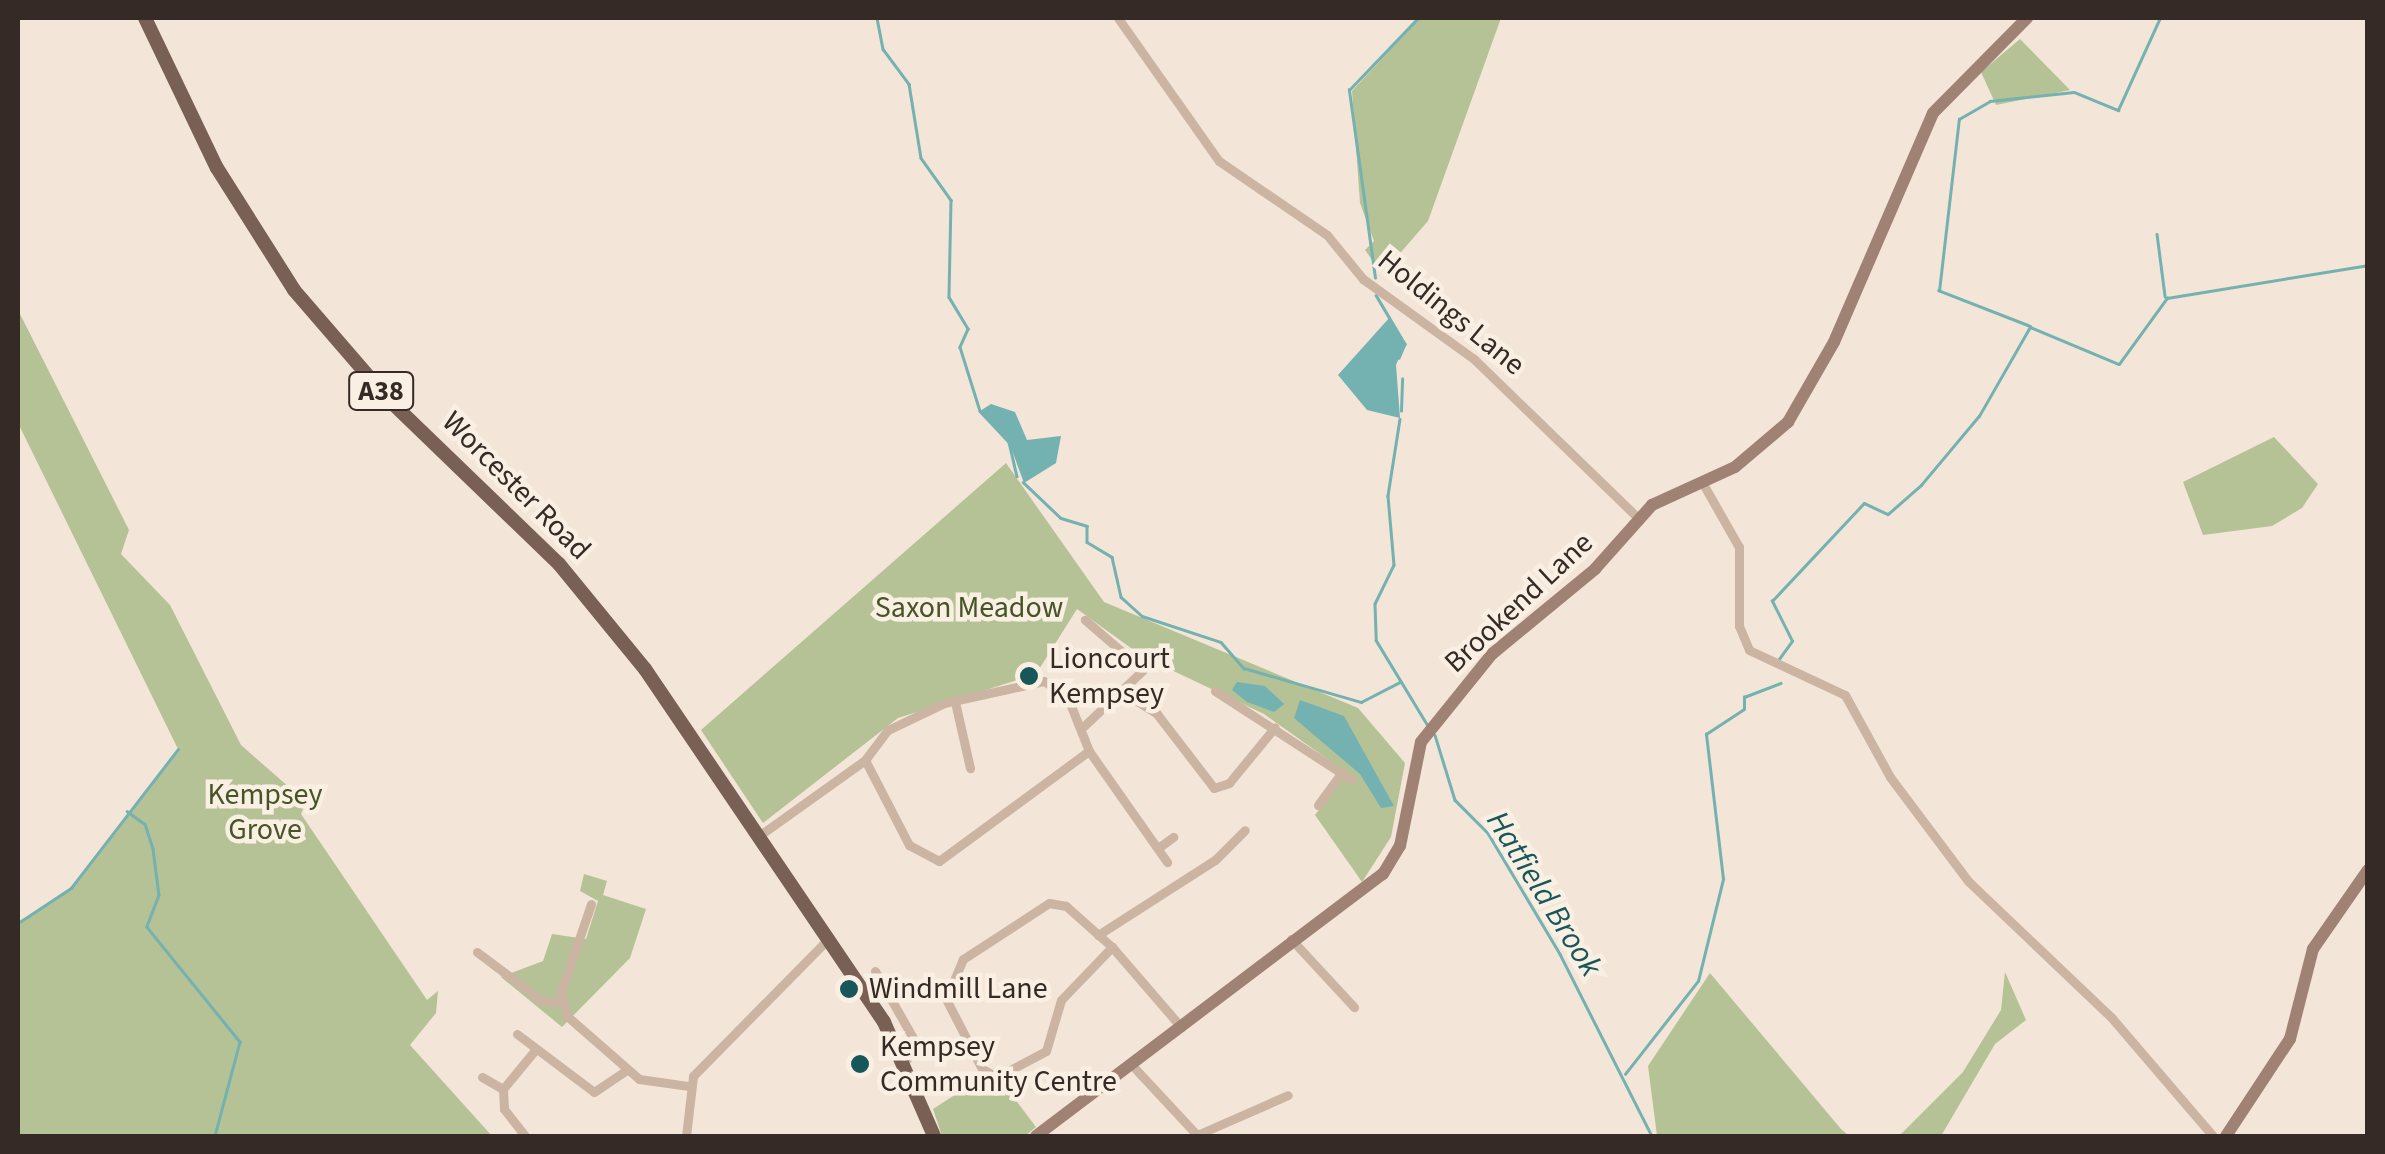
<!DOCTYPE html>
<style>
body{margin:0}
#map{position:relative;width:2385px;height:1154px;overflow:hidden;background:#f3e5d7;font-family:"Source Sans 3",sans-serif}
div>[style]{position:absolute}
.green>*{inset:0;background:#b5c296}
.water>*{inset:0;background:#74b1b1}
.stream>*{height:2.5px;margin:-1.25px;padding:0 1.25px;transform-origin:1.25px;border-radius:1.25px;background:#74b1b1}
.street>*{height:9px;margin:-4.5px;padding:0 4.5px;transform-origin:4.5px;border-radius:4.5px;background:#cbb4a2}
.secondary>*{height:12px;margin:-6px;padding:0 6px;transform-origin:6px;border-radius:6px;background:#9f8273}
.primary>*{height:14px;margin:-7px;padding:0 7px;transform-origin:7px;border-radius:7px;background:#796055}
.dots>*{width:28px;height:28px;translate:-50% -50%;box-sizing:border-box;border:5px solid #faefe3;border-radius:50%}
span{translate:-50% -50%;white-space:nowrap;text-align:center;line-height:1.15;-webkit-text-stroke:9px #faefe3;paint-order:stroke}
.shield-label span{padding:2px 8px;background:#faefe3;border:2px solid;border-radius:8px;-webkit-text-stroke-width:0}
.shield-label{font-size:28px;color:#352a25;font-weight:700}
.street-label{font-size:30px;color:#352a25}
.park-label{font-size:30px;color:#455527}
.poi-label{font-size:30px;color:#352a25}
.left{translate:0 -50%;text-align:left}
.water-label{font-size:32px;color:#185759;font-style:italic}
.frame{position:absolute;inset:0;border:20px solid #352a25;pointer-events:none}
</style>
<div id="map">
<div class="green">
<i style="clip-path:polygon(1420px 18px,1501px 18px,1428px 221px,1382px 274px,1365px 250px,1374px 241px,1360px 203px,1352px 91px)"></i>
<i style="clip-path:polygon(2020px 39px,2070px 90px,1996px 105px,1981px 72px)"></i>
<i style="clip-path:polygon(18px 310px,129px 530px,121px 554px,170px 605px,241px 745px,306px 802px,301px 814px,427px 1000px,438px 991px,436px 1013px,410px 1045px,492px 1136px,18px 1136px,18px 923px,71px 887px,178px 749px,18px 423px)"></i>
<i style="clip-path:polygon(2274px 437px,2318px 484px,2302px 508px,2272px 526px,2203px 535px,2183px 482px)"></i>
<i style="clip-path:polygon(1006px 463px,1104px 602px,1358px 708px,1405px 763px,1391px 837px,1362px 882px,1315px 815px,1347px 773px,1264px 714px,1142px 656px,1077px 609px,1036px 674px,898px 718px,763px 823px,701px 730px)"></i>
<i style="clip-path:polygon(584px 874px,607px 881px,603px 895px,646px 909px,630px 958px,562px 1027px,501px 977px,543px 961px,552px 934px,586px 939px,598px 901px,580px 891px)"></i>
<i style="clip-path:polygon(2005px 972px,2026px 1020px,1995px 1044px,1941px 1136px,1899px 1136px,1963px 1072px,2001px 1010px)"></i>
<i style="clip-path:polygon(1710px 973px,1841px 1129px,1849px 1136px,1657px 1136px,1648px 1066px)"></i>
<i style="clip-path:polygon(981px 1078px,1002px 1082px,1036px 1127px,1025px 1136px,942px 1136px,933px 1109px)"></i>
</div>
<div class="water">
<i style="clip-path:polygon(1390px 317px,1405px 344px,1396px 365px,1400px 418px,1367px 410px,1338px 375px)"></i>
<i style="clip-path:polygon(991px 404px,1015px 412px,1027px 440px,1061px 436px,1056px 463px,1024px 483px,1009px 442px,980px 411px)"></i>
<i style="clip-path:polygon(1237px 682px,1265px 686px,1284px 704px,1274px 712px,1247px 702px,1232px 690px)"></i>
<i style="clip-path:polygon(1300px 700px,1344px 716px,1394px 806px,1381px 808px,1360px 774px,1294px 718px)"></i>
</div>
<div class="stream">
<i style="left:877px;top:18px;width:32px;rotate:79deg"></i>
<i style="left:883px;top:49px;width:44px;rotate:53.4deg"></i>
<i style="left:909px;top:84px;width:75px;rotate:80.8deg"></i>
<i style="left:921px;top:158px;width:52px;rotate:54.5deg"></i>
<i style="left:951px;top:200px;width:97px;rotate:91.2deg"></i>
<i style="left:949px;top:297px;width:37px;rotate:59deg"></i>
<i style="left:968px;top:329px;width:20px;rotate:114deg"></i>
<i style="left:960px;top:347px;width:67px;rotate:72.6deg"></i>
<i style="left:980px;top:411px;width:42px;rotate:46.9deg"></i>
<i style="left:1009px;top:442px;width:35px;rotate:77deg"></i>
<i style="left:2157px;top:234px;width:63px;rotate:82.6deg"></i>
<i style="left:1375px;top:278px;width:190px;rotate:-97.9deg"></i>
<i style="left:1349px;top:90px;width:100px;rotate:-46.2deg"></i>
<i style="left:1376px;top:295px;width:57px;rotate:59.4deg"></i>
<i style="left:1405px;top:344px;width:15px;rotate:113deg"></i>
<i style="left:2029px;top:326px;width:97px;rotate:-158.7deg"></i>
<i style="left:1939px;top:291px;width:173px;rotate:-83.4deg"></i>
<i style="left:1959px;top:119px;width:36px;rotate:-30deg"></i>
<i style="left:1990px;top:101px;width:84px;rotate:-6.1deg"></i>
<i style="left:2074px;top:92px;width:48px;rotate:22.2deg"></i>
<i style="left:2118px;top:110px;width:101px;rotate:-65.5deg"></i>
<i style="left:1401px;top:411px;width:32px;rotate:-88deg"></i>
<i style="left:1400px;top:419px;width:78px;rotate:98.9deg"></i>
<i style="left:1388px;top:496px;width:69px;rotate:85deg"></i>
<i style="left:1394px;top:565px;width:43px;rotate:116deg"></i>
<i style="left:1375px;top:604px;width:36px;rotate:88deg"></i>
<i style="left:1376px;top:640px;width:100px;rotate:58.8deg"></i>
<i style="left:1023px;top:482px;width:52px;rotate:43.5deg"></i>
<i style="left:1061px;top:518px;width:27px;rotate:17deg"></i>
<i style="left:1087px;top:526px;width:16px;rotate:90deg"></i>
<i style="left:1087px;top:542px;width:29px;rotate:31deg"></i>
<i style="left:1112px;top:557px;width:41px;rotate:77.3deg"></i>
<i style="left:1121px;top:597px;width:28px;rotate:42deg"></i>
<i style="left:1142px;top:616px;width:83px;rotate:18.2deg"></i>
<i style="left:1221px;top:642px;width:35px;rotate:49deg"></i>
<i style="left:1244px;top:668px;width:122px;rotate:16.2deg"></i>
<i style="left:1361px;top:702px;width:44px;rotate:-27.1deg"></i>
<i style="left:1779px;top:659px;width:22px;rotate:-54deg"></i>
<i style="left:1792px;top:641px;width:45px;rotate:-116.6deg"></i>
<i style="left:1772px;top:601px;width:134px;rotate:-46.8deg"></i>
<i style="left:1864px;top:503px;width:26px;rotate:25deg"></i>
<i style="left:1888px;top:514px;width:44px;rotate:-41.3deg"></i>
<i style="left:1921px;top:485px;width:90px;rotate:-50deg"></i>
<i style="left:1979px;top:416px;width:103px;rotate:-60.2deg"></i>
<i style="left:2030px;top:327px;width:96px;rotate:22.6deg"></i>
<i style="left:2119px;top:364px;width:82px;rotate:-54deg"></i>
<i style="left:2167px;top:298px;width:204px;rotate:-9.3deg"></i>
<i style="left:1435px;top:735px;width:68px;rotate:72.9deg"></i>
<i style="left:1455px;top:800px;width:47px;rotate:45deg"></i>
<i style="left:1488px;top:833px;width:141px;rotate:59.2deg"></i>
<i style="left:1560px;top:954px;width:204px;rotate:63.2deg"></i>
<i style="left:127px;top:811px;width:22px;rotate:36deg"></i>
<i style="left:145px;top:824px;width:26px;rotate:72deg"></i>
<i style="left:153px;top:849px;width:46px;rotate:82.6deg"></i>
<i style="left:159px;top:895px;width:34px;rotate:111deg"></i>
<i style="left:147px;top:927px;width:148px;rotate:51deg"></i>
<i style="left:240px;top:1042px;width:97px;rotate:104.9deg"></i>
<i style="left:18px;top:923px;width:64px;rotate:-33.4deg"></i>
<i style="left:71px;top:888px;width:175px;rotate:-52.4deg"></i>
<i style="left:1625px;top:1074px;width:118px;rotate:-51.9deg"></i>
<i style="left:1698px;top:981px;width:105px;rotate:-76.2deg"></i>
<i style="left:1723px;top:879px;width:146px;rotate:-96.7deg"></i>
<i style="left:1706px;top:734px;width:45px;rotate:-33.3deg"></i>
<i style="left:1744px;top:709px;width:12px;rotate:-90deg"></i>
<i style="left:1744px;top:697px;width:39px;rotate:-21deg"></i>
</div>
<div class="street">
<i style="left:1118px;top:18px;width:175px;rotate:54.8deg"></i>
<i style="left:1219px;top:161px;width:131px;rotate:34.4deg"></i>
<i style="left:1327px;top:235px;width:57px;rotate:50.7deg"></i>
<i style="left:1363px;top:279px;width:137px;rotate:35.8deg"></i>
<i style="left:1474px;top:359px;width:228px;rotate:44.1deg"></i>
<i style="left:1702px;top:482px;width:75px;rotate:60.4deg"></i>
<i style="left:1739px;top:547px;width:79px;rotate:90deg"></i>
<i style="left:1739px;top:626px;width:26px;rotate:67deg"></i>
<i style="left:1749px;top:650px;width:106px;rotate:25.1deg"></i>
<i style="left:1845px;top:695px;width:94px;rotate:61.2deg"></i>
<i style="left:1890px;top:777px;width:130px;rotate:53.1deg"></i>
<i style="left:1968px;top:881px;width:197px;rotate:43.6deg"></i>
<i style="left:2111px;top:1017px;width:157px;rotate:49.4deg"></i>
<i style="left:1215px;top:691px;width:163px;rotate:33deg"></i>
<i style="left:1124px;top:693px;width:39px;rotate:32deg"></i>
<i style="left:1157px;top:714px;width:93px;rotate:52.4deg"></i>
<i style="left:1214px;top:788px;width:16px;rotate:-18deg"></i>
<i style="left:1229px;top:783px;width:72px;rotate:-50.6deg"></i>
<i style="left:955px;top:702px;width:68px;rotate:77.2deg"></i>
<i style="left:1084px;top:726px;width:81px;rotate:-43.5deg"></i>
<i style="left:1143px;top:670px;width:77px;rotate:-139.2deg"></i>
<i style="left:865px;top:760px;width:96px;rotate:62.6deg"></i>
<i style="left:909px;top:845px;width:34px;rotate:28deg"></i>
<i style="left:939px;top:861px;width:186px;rotate:-36.3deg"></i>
<i style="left:1318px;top:805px;width:41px;rotate:-54deg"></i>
<i style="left:760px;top:835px;width:129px;rotate:-35.5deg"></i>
<i style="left:865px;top:760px;width:38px;rotate:-53deg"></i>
<i style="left:888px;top:730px;width:62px;rotate:-25.7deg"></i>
<i style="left:944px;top:703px;width:102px;rotate:-12.4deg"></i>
<i style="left:1044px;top:681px;width:27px;rotate:33deg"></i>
<i style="left:1067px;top:696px;width:59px;rotate:68.2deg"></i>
<i style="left:1089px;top:751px;width:136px;rotate:54.9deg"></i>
<i style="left:1158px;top:848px;width:19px;rotate:-36deg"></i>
<i style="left:591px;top:904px;width:93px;rotate:108.8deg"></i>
<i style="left:561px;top:992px;width:25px;rotate:76deg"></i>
<i style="left:567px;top:1016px;width:96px;rotate:41.2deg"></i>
<i style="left:639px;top:1079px;width:49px;rotate:8.1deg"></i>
<i style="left:1098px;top:935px;width:139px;rotate:-32.7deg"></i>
<i style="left:1215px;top:860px;width:42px;rotate:-45deg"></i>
<i style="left:1291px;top:939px;width:93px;rotate:47.2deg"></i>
<i style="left:1112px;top:947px;width:62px;rotate:-138.3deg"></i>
<i style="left:1066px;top:906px;width:17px;rotate:-170deg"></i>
<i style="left:1049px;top:903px;width:103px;rotate:146.9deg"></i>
<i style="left:963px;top:959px;width:43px;rotate:113deg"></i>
<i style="left:946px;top:999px;width:79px;rotate:62.8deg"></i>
<i style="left:982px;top:1069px;width:17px;rotate:28deg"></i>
<i style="left:997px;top:1077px;width:55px;rotate:-28deg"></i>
<i style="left:1046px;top:1051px;width:53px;rotate:-73.6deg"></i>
<i style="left:1061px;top:1000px;width:74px;rotate:-46.1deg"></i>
<i style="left:1112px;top:947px;width:106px;rotate:49.2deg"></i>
<i style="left:477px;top:952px;width:81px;rotate:37deg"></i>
<i style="left:542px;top:1001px;width:19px;rotate:3deg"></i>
<i style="left:875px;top:971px;width:85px;rotate:60.4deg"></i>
<i style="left:917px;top:1045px;width:22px;rotate:126deg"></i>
<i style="left:517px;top:1034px;width:96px;rotate:37deg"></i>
<i style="left:594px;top:1092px;width:40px;rotate:-34deg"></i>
<i style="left:1130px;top:1063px;width:98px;rotate:47.1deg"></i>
<i style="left:1197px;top:1135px;width:99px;rotate:-23.7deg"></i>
<i style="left:482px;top:1077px;width:24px;rotate:30deg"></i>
<i style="left:503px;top:1089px;width:50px;rotate:-50.6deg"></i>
<i style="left:503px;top:1089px;width:20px;rotate:87deg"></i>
<i style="left:504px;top:1109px;width:34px;rotate:52deg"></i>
<i style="left:686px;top:1136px;width:60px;rotate:-83.3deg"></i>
<i style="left:693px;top:1076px;width:194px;rotate:-45.4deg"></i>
</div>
<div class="secondary">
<i style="left:1036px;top:1136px;width:435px;rotate:-37.1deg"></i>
<i style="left:1383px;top:874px;width:33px;rotate:-59deg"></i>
<i style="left:1400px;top:846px;width:106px;rotate:-78.6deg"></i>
<i style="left:1421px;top:742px;width:113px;rotate:-51.1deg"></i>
<i style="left:1492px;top:654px;width:134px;rotate:-39.5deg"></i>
<i style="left:1595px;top:569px;width:86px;rotate:-48.3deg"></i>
<i style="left:1652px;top:505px;width:91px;rotate:-24.6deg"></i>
<i style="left:1735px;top:467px;width:70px;rotate:-40.3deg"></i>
<i style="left:1788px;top:422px;width:92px;rotate:-60.1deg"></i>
<i style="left:1834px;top:342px;width:249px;rotate:-66.6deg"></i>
<i style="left:1933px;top:113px;width:134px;rotate:-45.3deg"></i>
<i style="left:2226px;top:1136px;width:116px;rotate:-56.6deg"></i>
<i style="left:2290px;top:1039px;width:93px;rotate:-75.7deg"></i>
<i style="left:2313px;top:949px;width:96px;rotate:-55.2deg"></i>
</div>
<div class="primary">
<i style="left:145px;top:18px;width:166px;rotate:64.4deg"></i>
<i style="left:217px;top:168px;width:144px;rotate:57.7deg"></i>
<i style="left:294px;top:290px;width:144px;rotate:49.2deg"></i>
<i style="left:388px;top:399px;width:238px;rotate:44deg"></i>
<i style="left:559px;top:564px;width:136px;rotate:50.7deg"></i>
<i style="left:645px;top:669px;width:426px;rotate:55.9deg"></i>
<i style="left:884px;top:1022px;width:124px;rotate:66.3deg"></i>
</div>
<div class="dots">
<i style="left:1029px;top:676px;background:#185759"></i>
<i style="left:849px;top:989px;background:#185759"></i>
<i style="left:860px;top:1064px;background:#185759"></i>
</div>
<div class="shield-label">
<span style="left:381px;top:391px">A38</span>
</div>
<div class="street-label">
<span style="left:1451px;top:313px;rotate:39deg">Holdings Lane</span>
<span style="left:516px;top:486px;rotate:45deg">Worcester Road</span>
<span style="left:1519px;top:603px;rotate:-43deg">Brookend Lane</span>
</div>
<div class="park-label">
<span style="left:969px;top:608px">Saxon Meadow</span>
<span style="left:265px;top:812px">Kempsey<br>Grove</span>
</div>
<div class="poi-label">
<span class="left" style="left:1049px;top:676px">Lioncourt<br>Kempsey</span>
<span class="left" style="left:869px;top:989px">Windmill Lane</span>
<span class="left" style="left:880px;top:1064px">Kempsey<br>Community Centre</span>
</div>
<div class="water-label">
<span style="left:1544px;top:894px;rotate:58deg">Hatfield Brook</span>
</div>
<div class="frame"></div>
</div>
